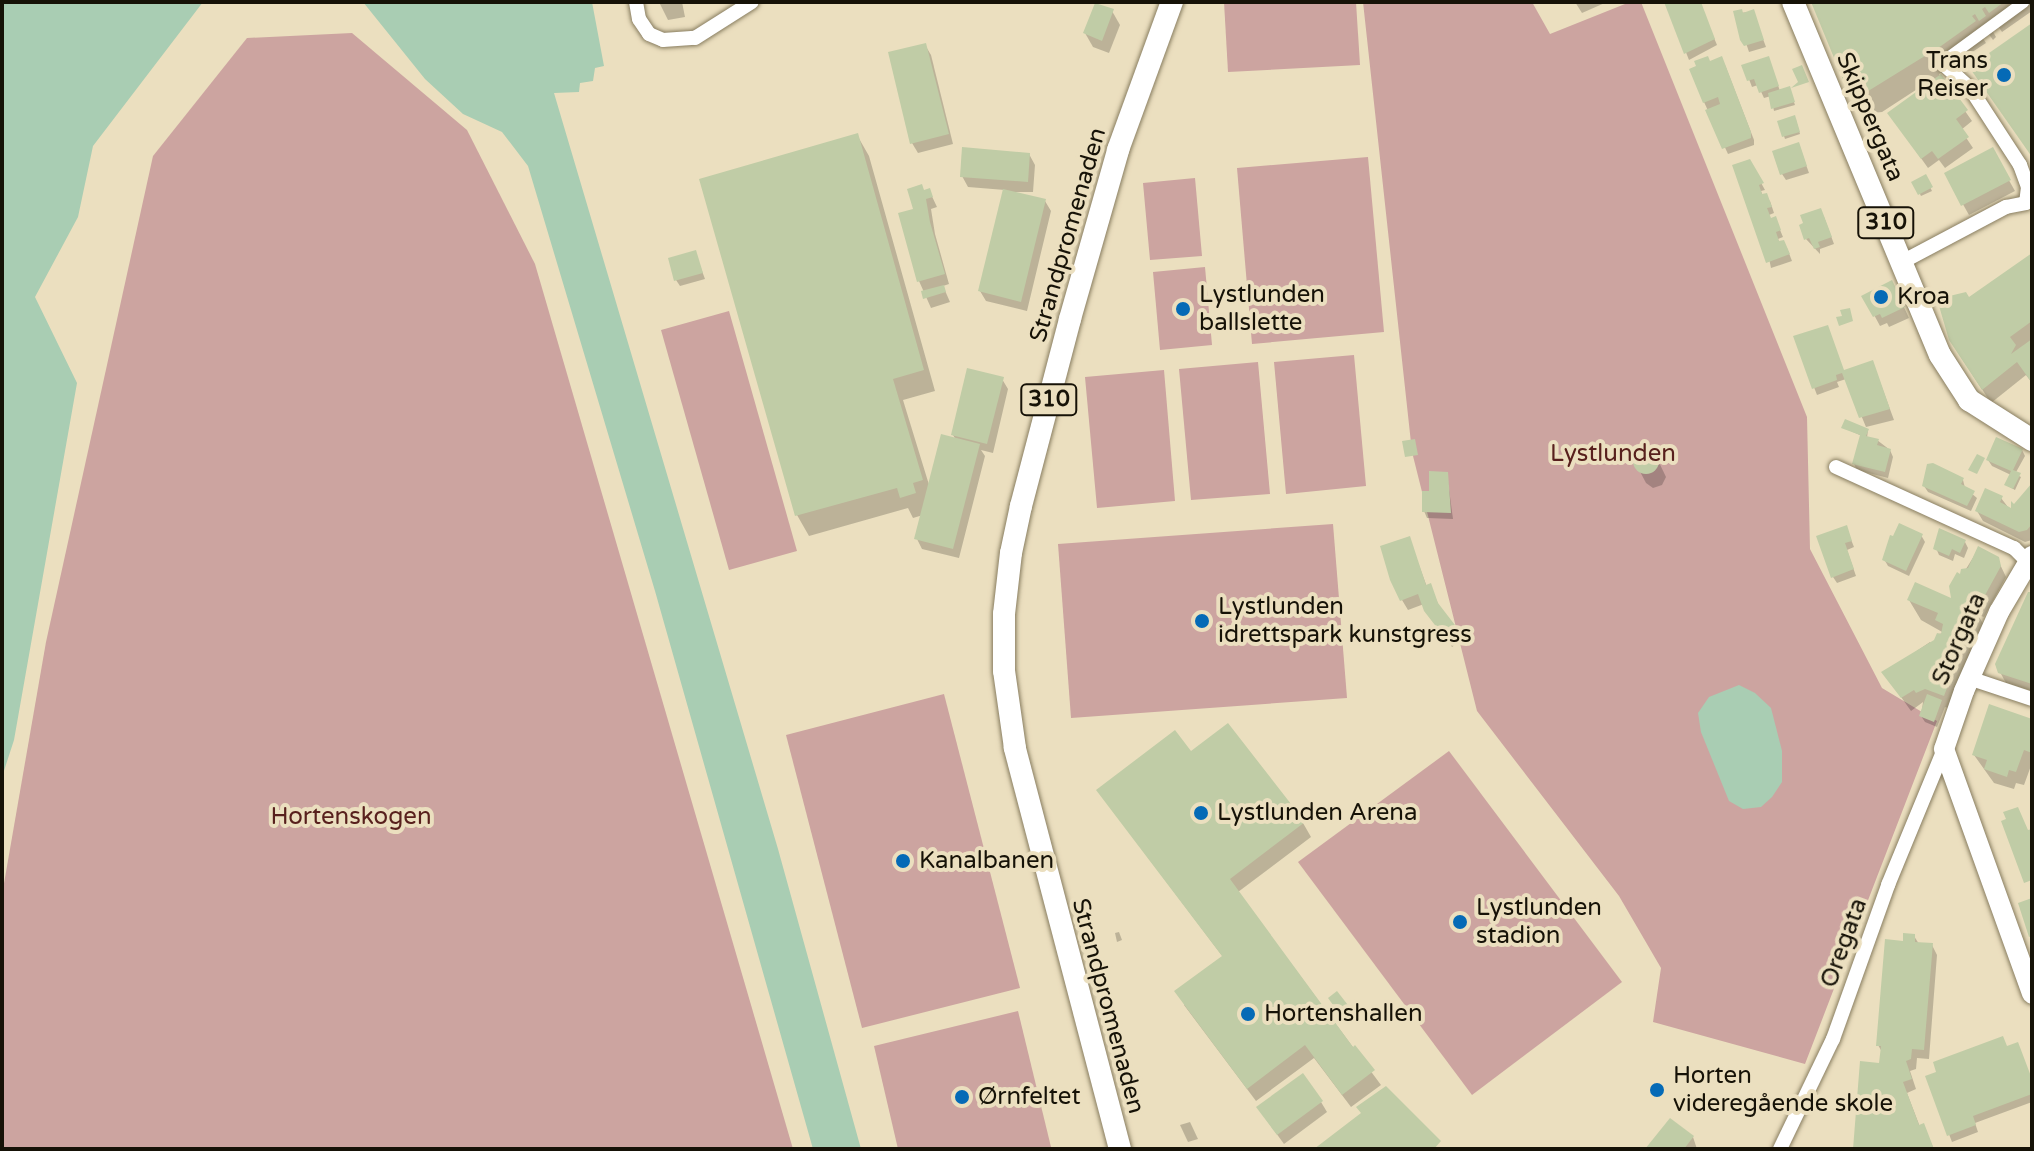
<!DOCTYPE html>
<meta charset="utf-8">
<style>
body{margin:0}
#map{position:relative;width:2034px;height:1151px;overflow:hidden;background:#ebdfbf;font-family:"Varela Round",sans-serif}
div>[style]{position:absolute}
.green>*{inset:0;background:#cca4a0}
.water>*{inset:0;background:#a9cdb3}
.shadow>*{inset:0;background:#0003}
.building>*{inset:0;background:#c0cca6}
.round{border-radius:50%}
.roads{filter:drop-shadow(0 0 2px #887d60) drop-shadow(0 0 2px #887d60)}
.pedestrian>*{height:11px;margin:-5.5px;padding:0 5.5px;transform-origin:5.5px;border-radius:5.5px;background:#fff}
.minor>*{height:14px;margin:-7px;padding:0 7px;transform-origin:7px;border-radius:7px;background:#fff}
.secondary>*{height:20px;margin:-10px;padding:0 10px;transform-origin:10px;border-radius:10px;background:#fff}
.primary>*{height:22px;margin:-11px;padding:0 11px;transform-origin:11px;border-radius:11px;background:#fff}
.dots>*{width:22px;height:22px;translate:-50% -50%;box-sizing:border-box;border:4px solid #ebdfbf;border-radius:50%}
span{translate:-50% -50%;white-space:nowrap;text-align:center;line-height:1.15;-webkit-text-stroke:8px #ebdfbf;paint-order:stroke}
.shield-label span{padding:2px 6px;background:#ebdfbf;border:2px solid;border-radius:6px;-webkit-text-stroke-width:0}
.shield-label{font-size:22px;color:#161207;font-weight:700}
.poi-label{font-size:24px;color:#161207}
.right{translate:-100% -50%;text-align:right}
.left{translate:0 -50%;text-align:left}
.street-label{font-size:24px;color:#161207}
.park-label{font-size:24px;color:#58201d}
.frame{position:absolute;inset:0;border:4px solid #161207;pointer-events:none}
</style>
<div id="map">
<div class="green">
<i style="clip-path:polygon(1224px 2px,1356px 2px,1360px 65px,1228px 72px)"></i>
<i style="clip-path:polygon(1363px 2px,1532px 2px,1550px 34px,1630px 2px,1641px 2px,1807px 417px,1810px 549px,1882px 688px,1937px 721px,1805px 1064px,1653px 1022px,1661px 968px,1619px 896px,1477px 711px,1412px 452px)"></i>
<i style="clip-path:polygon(352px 33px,467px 130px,535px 264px,793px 1149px,2px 1149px,2px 895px,46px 642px,153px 156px,247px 38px)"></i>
<i style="clip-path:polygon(1368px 157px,1384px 332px,1252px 344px,1237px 168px)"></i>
<i style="clip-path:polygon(1195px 178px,1202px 256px,1150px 260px,1143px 183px)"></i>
<i style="clip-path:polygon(1205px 267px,1212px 345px,1160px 350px,1153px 272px)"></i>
<i style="clip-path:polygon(729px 311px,797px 551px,729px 570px,661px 330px)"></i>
<i style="clip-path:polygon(1354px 355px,1366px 486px,1286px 494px,1274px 362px)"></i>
<i style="clip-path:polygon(1258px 362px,1270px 494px,1191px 500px,1179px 369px)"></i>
<i style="clip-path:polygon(1164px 370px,1175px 501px,1097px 508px,1085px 377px)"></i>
<i style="clip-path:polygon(1333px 524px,1347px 698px,1071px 718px,1058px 544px)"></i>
<i style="clip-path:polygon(944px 694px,1020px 988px,862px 1028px,786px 735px)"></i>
<i style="clip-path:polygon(1449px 751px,1622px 982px,1472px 1095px,1298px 862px)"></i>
<i style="clip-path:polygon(1018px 1011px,1051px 1147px,898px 1149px,874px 1046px)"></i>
</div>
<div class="water">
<i style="clip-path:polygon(2px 2px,203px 2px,93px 146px,78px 217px,35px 297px,77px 383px,14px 740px,2px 777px)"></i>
<i style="clip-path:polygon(363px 2px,592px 2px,604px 66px,595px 68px,593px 81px,580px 83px,579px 92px,554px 93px,778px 849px,861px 1149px,813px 1149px,655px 591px,528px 166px,502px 132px,463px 114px,425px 79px)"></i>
<i style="clip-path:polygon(1739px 685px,1755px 693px,1771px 708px,1782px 751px,1782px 782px,1772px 797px,1761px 807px,1743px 809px,1729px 801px,1701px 732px,1698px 713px,1709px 697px)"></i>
</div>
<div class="shadow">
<i style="clip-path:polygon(659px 2px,682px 2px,685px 17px,668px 20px)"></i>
<i style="clip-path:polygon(1575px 2px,1607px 2px,1582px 13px)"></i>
<i style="clip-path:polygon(1666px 2px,1699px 2px,1717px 45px,1689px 60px)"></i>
<i style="clip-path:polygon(1813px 2px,2032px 2px,2032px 11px,2002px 32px,1998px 26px,1992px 30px,1996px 37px,1993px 40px,1988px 33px,1982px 37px,1986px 43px,1939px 74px,1972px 121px,1961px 130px,1973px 148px,1945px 168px,1939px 160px,1928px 168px,1896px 123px,1927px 87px,1925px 84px,1882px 112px,1872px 113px,1860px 105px)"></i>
<i style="clip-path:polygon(1112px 11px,1120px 25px,1109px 53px,1093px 47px,1085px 33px)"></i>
<i style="clip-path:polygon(1753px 12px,1766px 47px,1749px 52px,1736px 13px)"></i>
<i style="clip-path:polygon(925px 45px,931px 55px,953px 144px,918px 153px,912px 143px)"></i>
<i style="clip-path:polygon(1710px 63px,1725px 65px,1754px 140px,1754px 145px,1728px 154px,1704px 102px)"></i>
<i style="clip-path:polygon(1771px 65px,1780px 91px,1790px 91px,1795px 105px,1774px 111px,1771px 96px,1764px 98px,1758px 85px,1752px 87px,1744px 66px)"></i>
<i style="clip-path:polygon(1796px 120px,1800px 134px,1785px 139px,1784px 136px)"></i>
<i style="clip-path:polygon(857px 135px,869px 156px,935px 391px,903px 400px,930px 488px,956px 440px,953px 435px,1002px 379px,1008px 389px,993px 453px,981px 450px,985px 456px,959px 558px,922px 549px,917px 539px,923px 515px,913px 518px,908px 508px,809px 536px,797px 515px)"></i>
<i style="clip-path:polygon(1992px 150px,2015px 191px,1969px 215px,1946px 174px)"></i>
<i style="clip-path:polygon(1801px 151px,1809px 173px,1786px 180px,1782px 174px)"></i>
<i style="clip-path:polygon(1029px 154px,1035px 165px,1033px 192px,1006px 192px,1045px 201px,1051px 211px,1027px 311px,986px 301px,980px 291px,1005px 190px,968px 187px,962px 176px)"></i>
<i style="clip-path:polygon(1749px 161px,1765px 190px,1761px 191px,1763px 196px,1770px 201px,1774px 213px,1769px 215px,1771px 220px,1778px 225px,1783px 237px,1778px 239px,1780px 244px,1787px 248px,1792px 261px,1771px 268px)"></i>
<i style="clip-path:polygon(1925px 177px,1932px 191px,1921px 196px,1914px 182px)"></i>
<i style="clip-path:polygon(929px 190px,937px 207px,931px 209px,935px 234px,949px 284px,943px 286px,950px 302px,931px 308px,919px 281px,915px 210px,924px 192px)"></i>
<i style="clip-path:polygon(1824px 217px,1834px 244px,1820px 249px,1820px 254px,1806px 239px)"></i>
<i style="clip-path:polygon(695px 252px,705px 279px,680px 286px,676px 280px)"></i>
<i style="clip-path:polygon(2032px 255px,2032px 383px,2026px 375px,1991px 403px,1959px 354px,1969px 300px)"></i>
<i style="clip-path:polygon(1897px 292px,1909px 318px,1889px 327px,1887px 323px,1880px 326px,1864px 296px)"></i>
<i style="clip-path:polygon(1795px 338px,1845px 374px,1873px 363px,1894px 420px,1866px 427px,1846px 379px,1837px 382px,1839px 387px,1817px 395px)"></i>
<i style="clip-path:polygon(1844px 428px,1868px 430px,1867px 438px,1877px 440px,1890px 450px,1893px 457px,1888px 478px,1857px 470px,1854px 464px,1862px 436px)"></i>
<i style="clip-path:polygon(1647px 450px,1655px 454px,1666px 477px,1662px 485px,1653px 488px,1646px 483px,1634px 460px,1639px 452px)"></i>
<i style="clip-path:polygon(2022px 450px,2025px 456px,2015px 474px,2021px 477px,2015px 490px,2006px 485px,2011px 475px,1992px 466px,1988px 460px)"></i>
<i style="clip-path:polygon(1447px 474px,1453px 519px,1427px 518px,1424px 511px,1431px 493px)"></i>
<i style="clip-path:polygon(1963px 480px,1965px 488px,1977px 498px,1971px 511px,1928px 492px,1924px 486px)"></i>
<i style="clip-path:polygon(2032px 486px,2032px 540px,2025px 542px,1983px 521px,1977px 511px,2001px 498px,2011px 511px)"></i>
<i style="clip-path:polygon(1846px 527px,1854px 547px,1847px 550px,1856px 576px,1837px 583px,1833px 577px)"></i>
<i style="clip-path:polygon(1921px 535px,1925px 542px,1909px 576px,1888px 566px,1884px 559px)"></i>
<i style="clip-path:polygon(1409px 538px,1427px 587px,1430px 586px,1441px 610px,1462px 640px,1452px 647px,1424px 604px,1408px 610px,1402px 600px)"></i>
<i style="clip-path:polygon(1965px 542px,1968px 548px,1964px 558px,1955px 554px,1953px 561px,1939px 555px,1936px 548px)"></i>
<i style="clip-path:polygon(1979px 548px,1997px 558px,2006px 577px,1984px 617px,1978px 615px,1988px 632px,1952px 709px,1945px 707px,1937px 727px,1925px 722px,1921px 716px,1923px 702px,1911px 711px,1884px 673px,1930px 642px,1933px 645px,1938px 634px,1944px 633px,1921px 620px,1909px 600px,1957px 602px,1961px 577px)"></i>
<i style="clip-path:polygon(2032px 594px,2032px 691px,2006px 683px,2000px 672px)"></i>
<i style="clip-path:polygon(2032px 721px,2032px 763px,2024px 785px,2016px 783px,2014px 789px,1994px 783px,1974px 755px)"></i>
<i style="clip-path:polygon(1191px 754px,1303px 823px,1311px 837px,1238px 892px,1381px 1085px,1351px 1107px,1314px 1058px,1256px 1101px,1184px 1005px,1223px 957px,1098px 791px)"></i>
<i style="clip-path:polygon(1119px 932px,1122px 940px,1117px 942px,1115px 933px)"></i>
<i style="clip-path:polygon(1914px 936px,1919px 944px,1932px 945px,1937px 955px,1929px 1059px,1917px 1058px,1916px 1069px,1910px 1071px,1916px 1089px,1907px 1093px,1920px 1127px,1923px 1126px,1934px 1149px,1855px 1149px,1881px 1065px,1882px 1052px,1878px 1045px,1905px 943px)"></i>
<i style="clip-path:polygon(2007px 1048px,2032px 1085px,2032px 1102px,1975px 1123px,1978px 1132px,1952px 1142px,1927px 1077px)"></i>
<i style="clip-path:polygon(1321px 1102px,1327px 1112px,1284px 1144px,1265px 1118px)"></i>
<i style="clip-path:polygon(1190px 1122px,1198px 1139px,1188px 1142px,1180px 1125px)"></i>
<i style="clip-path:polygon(1693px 1137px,1697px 1149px,1648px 1149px)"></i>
</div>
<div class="building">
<i style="clip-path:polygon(1664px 2px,1701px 2px,1715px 39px,1684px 54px)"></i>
<i style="clip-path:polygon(1811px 2px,2004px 2px,1989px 13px,1985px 7px,1982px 9px,1986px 16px,1979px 21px,1975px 14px,1972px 16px,1976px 21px,1941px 46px,1865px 93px,1851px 90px,1844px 82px)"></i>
<i style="clip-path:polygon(1095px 3px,1114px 9px,1102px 41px,1083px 33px)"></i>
<i style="clip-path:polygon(1742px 9px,1743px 13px,1754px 9px,1764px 40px,1744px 46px,1740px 40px,1733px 11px)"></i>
<i style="clip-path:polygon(2032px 23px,2032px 157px,1969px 67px)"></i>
<i style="clip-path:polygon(926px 43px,949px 134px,910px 144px,888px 52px)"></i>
<i style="clip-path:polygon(1708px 56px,1710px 61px,1722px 56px,1751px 132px,1751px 138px,1722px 149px,1705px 110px,1720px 104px,1718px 97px,1703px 103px,1689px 69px,1696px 66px,1694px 61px)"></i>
<i style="clip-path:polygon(1769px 56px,1779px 86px,1759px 93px,1754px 79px,1747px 81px,1741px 65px)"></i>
<i style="clip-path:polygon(1802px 65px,1809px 82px,1791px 88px,1798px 82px,1792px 69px)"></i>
<i style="clip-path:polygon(1941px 74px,1968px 110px,1956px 119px,1969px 137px,1938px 159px,1932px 151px,1921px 159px,1887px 113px)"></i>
<i style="clip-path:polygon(1790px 86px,1795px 102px,1771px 109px,1768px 93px)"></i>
<i style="clip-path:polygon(1795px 115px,1800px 132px,1782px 137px,1777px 121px)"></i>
<i style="clip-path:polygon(858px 133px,924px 370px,893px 379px,923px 480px,913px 483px,916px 493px,900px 498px,897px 488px,795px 516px,699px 179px)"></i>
<i style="clip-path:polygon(1799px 142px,1807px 166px,1780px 175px,1772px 151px)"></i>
<i style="clip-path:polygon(962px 147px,1030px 153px,1028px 182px,960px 177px)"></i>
<i style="clip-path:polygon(1993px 147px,2011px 180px,1961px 206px,1944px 173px)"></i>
<i style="clip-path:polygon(1750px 159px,1764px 183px,1759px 185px,1762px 194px,1767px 193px,1772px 207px,1767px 208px,1771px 218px,1776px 216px,1781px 230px,1776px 232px,1779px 241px,1784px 240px,1790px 254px,1766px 263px,1732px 165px)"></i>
<i style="clip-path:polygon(1926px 174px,1933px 187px,1918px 195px,1911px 182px)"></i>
<i style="clip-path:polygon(922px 184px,924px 190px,930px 188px,933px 197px,926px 199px,930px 222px,945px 274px,917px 282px,898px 213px,913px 209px,907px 189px)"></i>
<i style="clip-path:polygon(1003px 189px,1046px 199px,1021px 302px,978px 291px)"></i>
<i style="clip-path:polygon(1821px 208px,1832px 237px,1818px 242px,1820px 247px,1814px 249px,1809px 238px,1804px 240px,1799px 225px,1803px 223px,1800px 215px)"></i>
<i style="clip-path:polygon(696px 250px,703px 273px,674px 281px,668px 258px)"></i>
<i style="clip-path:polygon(2032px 253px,2032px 321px,2010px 337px,2016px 345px,2011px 354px,2032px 339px,2032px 383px,2017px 362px,1982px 390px,1949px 340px,1937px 299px,1966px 292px,1969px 297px)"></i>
<i style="clip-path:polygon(1892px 280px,1905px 307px,1882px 318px,1880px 314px,1873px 317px,1861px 296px)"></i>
<i style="clip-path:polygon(944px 285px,946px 292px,923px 299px,921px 291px)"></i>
<i style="clip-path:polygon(1850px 308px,1853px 321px,1839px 326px,1836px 317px,1842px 316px,1840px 310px)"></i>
<i style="clip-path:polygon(1828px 325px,1844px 370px,1873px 360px,1890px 409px,1859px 418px,1842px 373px,1836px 375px,1837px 380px,1812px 389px,1793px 336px)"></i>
<i style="clip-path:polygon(967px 368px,1004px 377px,987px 444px,951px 435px)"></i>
<i style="clip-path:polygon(1845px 419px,1869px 429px,1866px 436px,1879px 439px,1877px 445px,1891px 449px,1885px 472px,1852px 464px,1860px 435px,1841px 428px)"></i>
<i style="clip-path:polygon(941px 434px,980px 444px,953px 549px,914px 539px)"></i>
<i style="clip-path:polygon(1996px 437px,2023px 449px,2013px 470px,2021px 473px,2013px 489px,2004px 485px,2011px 471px,1986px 460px)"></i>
<i style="clip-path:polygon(1415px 439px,1418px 455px,1405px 457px,1402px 441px)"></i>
<i class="round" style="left:1633px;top:448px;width:26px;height:26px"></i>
<i style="clip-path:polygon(1977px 454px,1985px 458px,1977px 474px,1968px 470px)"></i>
<i style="clip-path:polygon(1933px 463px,1964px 478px,1961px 484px,1975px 491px,1967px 506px,1922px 486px,1927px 464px)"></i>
<i style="clip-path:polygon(1429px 471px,1448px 472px,1451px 513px,1422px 512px,1422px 491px,1429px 491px)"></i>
<i style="clip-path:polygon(2032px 483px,2032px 524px,2027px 530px,2019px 532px,1975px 511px,1985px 488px,2003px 496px,2000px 502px,2011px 508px,2011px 501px,2014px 504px)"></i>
<i style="clip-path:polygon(1899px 523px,1923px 534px,1906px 571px,1882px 560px,1890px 535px,1893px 536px)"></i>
<i style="clip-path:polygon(1847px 525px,1852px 541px,1845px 543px,1854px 569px,1831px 578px,1816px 536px)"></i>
<i style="clip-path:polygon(1939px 528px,1966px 540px,1960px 553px,1952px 549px,1949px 556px,1933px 549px)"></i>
<i style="clip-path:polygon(1410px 536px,1426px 585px,1431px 583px,1438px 603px,1458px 629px,1445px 638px,1424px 611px,1418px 594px,1400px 601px,1390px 580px,1380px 546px)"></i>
<i style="clip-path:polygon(1978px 546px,1999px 557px,2001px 566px,1978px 608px,1968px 605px,1977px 609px,1944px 696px,1925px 689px,1916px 693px,1914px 690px,1901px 698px,1881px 672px,1934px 640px,1937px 633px,1941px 634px,1943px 624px,1935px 620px,1938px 613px,1907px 600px,1915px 582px,1951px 598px,1949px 586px,1957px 572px,1960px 574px,1961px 569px,1968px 568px)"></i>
<i style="clip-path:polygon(2028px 592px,2032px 592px,2032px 684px,1998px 673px,1995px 664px)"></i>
<i style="clip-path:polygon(1927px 694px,1942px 700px,1934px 722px,1919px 716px)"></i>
<i style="clip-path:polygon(1989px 704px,2032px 719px,2032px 753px,2024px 750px,2016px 772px,2009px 770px,2007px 777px,1984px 769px,1987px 760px,1972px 755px)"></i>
<i style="clip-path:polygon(1228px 723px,1305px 822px,1230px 879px,1353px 1047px,1355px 1045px,1375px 1070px,1342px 1095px,1305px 1045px,1247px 1089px,1174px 991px,1222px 956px,1096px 790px,1175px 730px,1191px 751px)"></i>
<i style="clip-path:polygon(2018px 807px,2028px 830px,2032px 829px,2032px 880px,2024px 883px,2001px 821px,2006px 819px,2003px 812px)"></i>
<i style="clip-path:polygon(2032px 898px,2032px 936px,2029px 937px,2018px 903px)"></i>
<i style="clip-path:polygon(1903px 933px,1915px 934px,1915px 942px,1933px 943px,1924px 1050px,1912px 1049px,1911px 1059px,1906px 1061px,1912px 1079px,1903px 1082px,1919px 1125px,1924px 1123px,1934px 1149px,1853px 1149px,1860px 1061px,1879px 1063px,1881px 1046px,1876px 1046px,1885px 939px,1903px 941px)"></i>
<i style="clip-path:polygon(1337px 991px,1351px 1009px,1341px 1016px,1328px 998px)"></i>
<i style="clip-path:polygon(2003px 1036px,2007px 1046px,2018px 1042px,2032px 1079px,2032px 1094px,1973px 1116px,1976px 1125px,1947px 1136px,1925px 1076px,1936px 1072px,1933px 1062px)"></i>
<i style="clip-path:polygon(1303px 1073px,1323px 1101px,1277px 1135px,1256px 1107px)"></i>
<i style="clip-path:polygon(1386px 1086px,1441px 1141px,1434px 1149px,1314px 1149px,1361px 1113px,1356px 1107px)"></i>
<i style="clip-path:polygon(1670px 1118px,1694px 1136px,1684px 1149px,1645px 1149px)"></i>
</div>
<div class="roads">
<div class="pedestrian">
<i style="left:1941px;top:62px;width:102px;rotate:-36.2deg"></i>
</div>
<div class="minor">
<i style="left:636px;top:2px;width:17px;rotate:80deg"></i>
<i style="left:639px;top:19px;width:18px;rotate:56deg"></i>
<i style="left:649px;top:34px;width:15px;rotate:23deg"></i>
<i style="left:663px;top:40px;width:32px;rotate:-4deg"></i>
<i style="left:695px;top:38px;width:67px;rotate:-32.3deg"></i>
<i style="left:1941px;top:62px;width:39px;rotate:42deg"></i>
<i style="left:1970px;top:88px;width:92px;rotate:57deg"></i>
<i style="left:2020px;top:165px;width:23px;rotate:70deg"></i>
<i style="left:2028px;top:187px;width:16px;rotate:97deg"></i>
<i style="left:1902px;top:262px;width:118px;rotate:-27.9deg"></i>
<i style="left:2006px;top:207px;width:20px;rotate:-11deg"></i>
<i style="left:1836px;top:467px;width:196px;rotate:24.5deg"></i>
<i style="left:2014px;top:548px;width:25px;rotate:45deg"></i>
<i style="left:1969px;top:678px;width:66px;rotate:18.4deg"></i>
<i style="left:1780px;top:1149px;width:122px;rotate:-64.3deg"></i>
<i style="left:1833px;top:1039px;width:164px;rotate:-70.3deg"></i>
<i style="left:1888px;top:885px;width:147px;rotate:-67.6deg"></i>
</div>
<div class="secondary">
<i style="left:2032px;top:556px;width:65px;rotate:120.5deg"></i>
<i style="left:1999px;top:612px;width:86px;rotate:113.9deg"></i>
<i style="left:1964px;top:691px;width:61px;rotate:109deg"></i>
<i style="left:1944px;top:749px;width:260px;rotate:70.2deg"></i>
</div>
<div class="primary">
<i style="left:1793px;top:2px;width:382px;rotate:67.4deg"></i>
<i style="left:1940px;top:355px;width:54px;rotate:57.2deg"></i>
<i style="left:1969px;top:400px;width:75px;rotate:32.4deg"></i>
<i style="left:1120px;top:1149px;width:415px;rotate:-104.7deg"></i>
<i style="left:1015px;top:748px;width:78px;rotate:-98.1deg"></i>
<i style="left:1004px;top:671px;width:57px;rotate:-90deg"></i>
<i style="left:1004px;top:614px;width:61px;rotate:-83.5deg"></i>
<i style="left:1011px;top:553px;width:48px;rotate:-78deg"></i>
<i style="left:1021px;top:506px;width:193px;rotate:-75.3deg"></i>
<i style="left:1070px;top:319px;width:176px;rotate:-74.1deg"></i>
<i style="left:1118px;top:150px;width:158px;rotate:-70deg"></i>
</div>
</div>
<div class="dots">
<i style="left:2004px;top:75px;background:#056ab6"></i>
<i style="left:1881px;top:297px;background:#056ab6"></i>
<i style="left:1183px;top:309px;background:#056ab6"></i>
<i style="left:1202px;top:621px;background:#056ab6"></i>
<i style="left:1201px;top:813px;background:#056ab6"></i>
<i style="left:903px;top:861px;background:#056ab6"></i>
<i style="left:1460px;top:922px;background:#056ab6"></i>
<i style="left:1248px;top:1014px;background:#056ab6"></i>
<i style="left:1657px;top:1090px;background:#056ab6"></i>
<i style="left:962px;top:1097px;background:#056ab6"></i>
</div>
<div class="shield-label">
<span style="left:1886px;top:223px">310</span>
<span style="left:1049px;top:400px">310</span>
</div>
<div class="poi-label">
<span class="right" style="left:1988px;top:75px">Trans<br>Reiser</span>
<span class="left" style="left:1199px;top:309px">Lystlunden<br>ballslette</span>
<span class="left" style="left:1897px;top:297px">Kroa</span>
<span class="left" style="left:1218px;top:621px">Lystlunden<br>idrettspark kunstgress</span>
<span class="left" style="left:1217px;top:813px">Lystlunden Arena</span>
<span class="left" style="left:919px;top:861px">Kanalbanen</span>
<span class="left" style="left:1476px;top:922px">Lystlunden<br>stadion</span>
<span class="left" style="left:1264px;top:1014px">Hortenshallen</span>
<span class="left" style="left:1673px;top:1090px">Horten<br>videregående skole</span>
<span class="left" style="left:978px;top:1097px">Ørnfeltet</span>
</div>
<div class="street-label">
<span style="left:1870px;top:117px;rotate:67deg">Skippergata</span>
<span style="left:1068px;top:235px;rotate:-74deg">Strandpromenaden</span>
<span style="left:1959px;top:639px;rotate:-66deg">Storgata</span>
<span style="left:1844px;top:943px;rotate:-70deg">Oregata</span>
<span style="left:1108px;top:1006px;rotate:75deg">Strandpromenaden</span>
</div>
<div class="park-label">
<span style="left:1613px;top:454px">Lystlunden</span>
<span style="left:351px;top:817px">Hortenskogen</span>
</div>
<div class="frame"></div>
</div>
